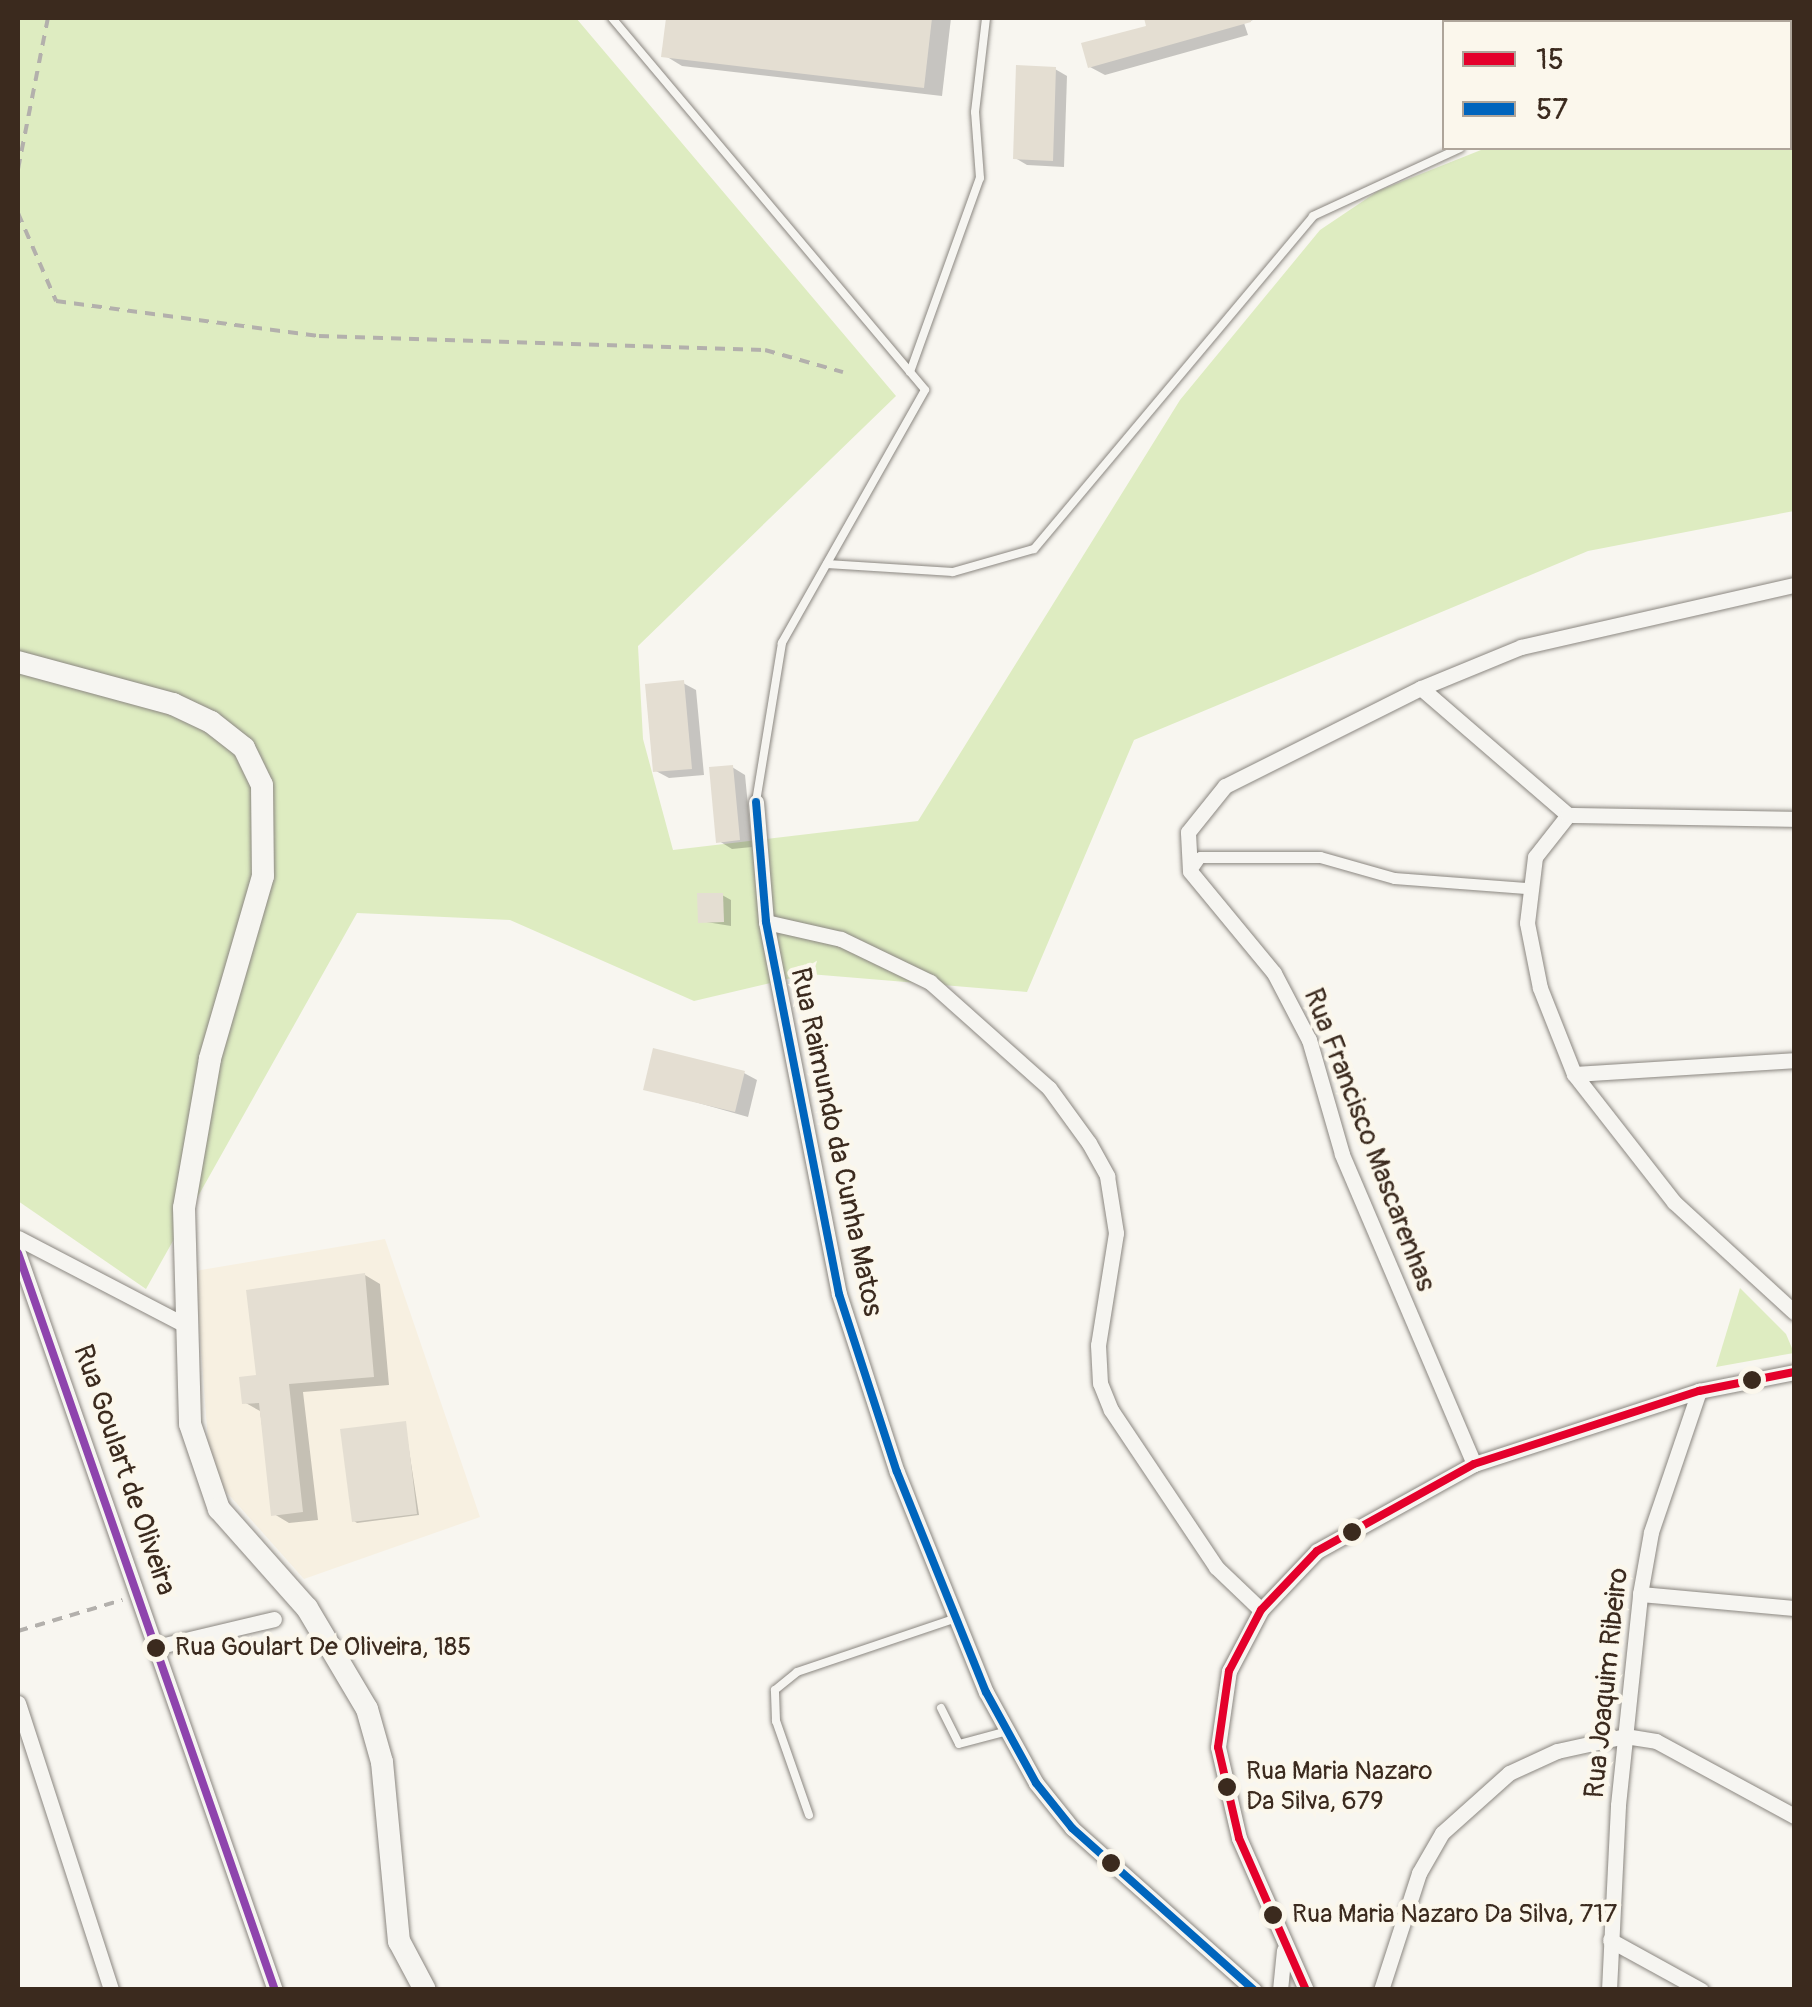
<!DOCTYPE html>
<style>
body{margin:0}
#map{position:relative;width:1812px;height:2007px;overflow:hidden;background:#f8f6f0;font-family:Pangolin,sans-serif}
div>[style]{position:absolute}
.built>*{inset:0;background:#f7f0e1}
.green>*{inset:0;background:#deecc1}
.shadow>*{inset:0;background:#0003}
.building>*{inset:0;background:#e4ded2}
.path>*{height:4px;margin-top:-2px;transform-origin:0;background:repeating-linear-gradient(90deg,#b3b0ac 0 10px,transparent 0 18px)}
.roads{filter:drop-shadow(0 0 2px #8b8781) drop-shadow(0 0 2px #8b8781)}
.service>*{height:8px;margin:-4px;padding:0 4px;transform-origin:4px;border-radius:4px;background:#f6f5f1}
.pedestrian>*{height:11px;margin:-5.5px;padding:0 5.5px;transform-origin:5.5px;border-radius:5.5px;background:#f6f5f1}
.minor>*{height:15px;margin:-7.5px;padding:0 7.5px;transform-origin:7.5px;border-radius:7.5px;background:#f6f5f1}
.secondary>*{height:22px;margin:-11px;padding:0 11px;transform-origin:11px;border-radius:11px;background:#f6f5f1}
.bus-1>*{height:8px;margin:-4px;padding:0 4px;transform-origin:4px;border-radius:4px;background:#e4002b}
.bus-2>*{height:8px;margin:-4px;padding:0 4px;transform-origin:4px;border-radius:4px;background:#0065bd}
.bus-3>*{height:8px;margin:-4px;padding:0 4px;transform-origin:4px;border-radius:4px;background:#8e44ad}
.dots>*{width:28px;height:28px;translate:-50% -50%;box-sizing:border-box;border:5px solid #fbf7ec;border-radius:50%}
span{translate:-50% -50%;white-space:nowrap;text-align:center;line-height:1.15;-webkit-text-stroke:9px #fbf7ec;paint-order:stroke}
.bus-label{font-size:26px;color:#3b2a1e}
.left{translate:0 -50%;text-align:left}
.street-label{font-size:28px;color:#3b2a1e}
.frame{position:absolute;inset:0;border:20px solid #3b2a1e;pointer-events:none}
.legend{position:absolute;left:1442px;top:20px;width:350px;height:130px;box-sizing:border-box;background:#fbf7ec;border:2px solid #aea59a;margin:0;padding:12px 18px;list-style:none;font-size:30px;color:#3b2a1e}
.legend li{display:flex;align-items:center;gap:20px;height:50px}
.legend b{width:50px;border:2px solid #aea59a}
</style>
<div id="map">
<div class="built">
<i style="clip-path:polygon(385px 1239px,480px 1517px,304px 1579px,222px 1487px,209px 1454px,195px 1271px)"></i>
</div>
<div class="green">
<i style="clip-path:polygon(18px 18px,576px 18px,896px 396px,638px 646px,643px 739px,673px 850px,918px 821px,1180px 400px,1320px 230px,1378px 191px,1486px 148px,1790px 148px,1790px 22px,1673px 22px,1675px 18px,1794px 18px,1794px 511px,1588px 551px,1134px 740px,1027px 992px,809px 974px,694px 1001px,510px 920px,357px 913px,146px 1289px,18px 1201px)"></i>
<i style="clip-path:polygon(1740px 1288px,1786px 1334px,1794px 1353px,1716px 1367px)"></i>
</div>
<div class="shadow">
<i style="clip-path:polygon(668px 18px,951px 18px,942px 96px,682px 66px,664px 55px)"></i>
<i style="clip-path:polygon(1146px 18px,1259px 18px,1244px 23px,1248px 35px,1105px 75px,1090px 67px,1149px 27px)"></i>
<i style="clip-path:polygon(1055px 69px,1067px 76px,1064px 167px,1027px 165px,1015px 158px)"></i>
<i style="clip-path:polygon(683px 683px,696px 690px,704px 775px,669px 778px,656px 771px)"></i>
<i style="clip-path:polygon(732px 767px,745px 775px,752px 847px,732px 849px,719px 841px)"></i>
<i style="clip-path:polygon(722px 895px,731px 900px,731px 926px,700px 921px)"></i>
<i style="clip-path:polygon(744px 1073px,757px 1080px,748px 1117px,646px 1088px)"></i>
<i style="clip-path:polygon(365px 1275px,380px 1284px,389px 1385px,303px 1392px,318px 1520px,289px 1523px,274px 1514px,260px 1411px,244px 1402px,259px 1377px)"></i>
<i style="clip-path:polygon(405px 1424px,419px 1515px,357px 1523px,354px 1521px)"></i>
</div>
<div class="building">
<i style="clip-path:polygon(666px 18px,932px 18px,924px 88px,661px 57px)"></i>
<i style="clip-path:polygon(1144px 18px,1251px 18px,1251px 22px,1088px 68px,1081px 43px,1146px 26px)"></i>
<i style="clip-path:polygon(1016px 65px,1056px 67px,1053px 161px,1013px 159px)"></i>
<i style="clip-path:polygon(684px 680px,692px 769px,653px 772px,645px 684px)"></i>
<i style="clip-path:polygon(733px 765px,740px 840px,716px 843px,709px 767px)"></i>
<i style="clip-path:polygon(697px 893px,723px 893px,724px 922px,698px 923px)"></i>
<i style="clip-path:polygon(653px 1048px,745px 1071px,735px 1112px,643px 1090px)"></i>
<i style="clip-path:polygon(365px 1273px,374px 1377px,289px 1384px,303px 1512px,271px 1516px,259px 1403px,242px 1404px,239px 1377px,256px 1375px,246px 1290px)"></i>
<i style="clip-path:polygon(406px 1421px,417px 1514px,352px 1522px,340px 1429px)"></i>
</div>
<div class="path">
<i style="left:18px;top:169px;width:154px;rotate:-78.8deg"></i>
<i style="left:18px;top:213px;width:96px;rotate:66.6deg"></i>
<i style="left:56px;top:301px;width:265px;rotate:7.6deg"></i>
<i style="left:319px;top:336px;width:446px;rotate:1.8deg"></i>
<i style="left:765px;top:350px;width:81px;rotate:15.8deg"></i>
<i style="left:18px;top:1631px;width:109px;rotate:-16.6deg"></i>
</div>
<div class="roads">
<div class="service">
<i style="left:612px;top:18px;width:486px;rotate:49.9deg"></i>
<i style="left:925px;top:390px;width:291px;rotate:119.5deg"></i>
<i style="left:782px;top:643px;width:161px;rotate:99.3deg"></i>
<i style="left:1631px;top:22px;width:4px;rotate:-63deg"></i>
<i style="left:910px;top:372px;width:206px;rotate:-70.2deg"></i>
<i style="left:980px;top:178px;width:66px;rotate:-94.3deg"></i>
<i style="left:975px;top:112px;width:95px;rotate:-83.3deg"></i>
<i style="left:827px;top:564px;width:126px;rotate:3.6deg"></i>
<i style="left:953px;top:572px;width:84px;rotate:-15.9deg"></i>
<i style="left:1034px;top:549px;width:434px;rotate:-50deg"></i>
<i style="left:1313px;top:216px;width:162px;rotate:-24.8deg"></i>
<i style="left:941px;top:1708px;width:40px;rotate:63.4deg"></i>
<i style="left:959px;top:1744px;width:47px;rotate:-14.9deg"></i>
<i style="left:809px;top:1815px;width:100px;rotate:-109.3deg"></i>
<i style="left:776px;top:1721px;width:31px;rotate:-92deg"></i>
<i style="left:775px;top:1690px;width:28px;rotate:-39deg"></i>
<i style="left:797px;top:1672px;width:166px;rotate:-18.7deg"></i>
</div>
<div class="pedestrian">
<i style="left:1191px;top:870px;width:16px;rotate:-55deg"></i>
<i style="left:1200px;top:857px;width:120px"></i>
<i style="left:1320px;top:857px;width:77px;rotate:15.8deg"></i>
<i style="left:1394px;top:878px;width:132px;rotate:4.3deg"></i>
</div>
<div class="minor">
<i style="left:1421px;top:688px;width:194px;rotate:40.8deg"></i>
<i style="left:1568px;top:815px;width:53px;rotate:128.2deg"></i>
<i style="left:1535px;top:857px;width:66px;rotate:96.9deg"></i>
<i style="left:1527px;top:923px;width:66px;rotate:78.7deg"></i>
<i style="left:1540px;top:988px;width:92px;rotate:68.4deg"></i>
<i style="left:1574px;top:1074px;width:162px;rotate:52deg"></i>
<i style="left:1674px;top:1202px;width:163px;rotate:42.5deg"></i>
<i style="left:756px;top:802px;width:120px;rotate:85.2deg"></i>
<i style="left:766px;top:922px;width:379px;rotate:78.9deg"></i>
<i style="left:839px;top:1294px;width:187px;rotate:72deg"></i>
<i style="left:897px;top:1472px;width:237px;rotate:68deg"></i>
<i style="left:986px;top:1692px;width:104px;rotate:61.2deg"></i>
<i style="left:1036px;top:1783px;width:58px;rotate:51.3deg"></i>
<i style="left:1072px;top:1828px;width:244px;rotate:41.7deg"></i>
<i style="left:1568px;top:815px;width:226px;rotate:1deg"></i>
<i style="left:766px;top:922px;width:77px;rotate:12.8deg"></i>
<i style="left:841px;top:939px;width:99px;rotate:25.8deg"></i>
<i style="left:930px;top:982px;width:159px;rotate:41.7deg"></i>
<i style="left:1049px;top:1088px;width:68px;rotate:54deg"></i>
<i style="left:1089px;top:1143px;width:38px;rotate:61deg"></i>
<i style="left:1107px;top:1176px;width:58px;rotate:81deg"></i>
<i style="left:1116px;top:1233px;width:113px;rotate:99.1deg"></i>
<i style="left:1098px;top:1345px;width:38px;rotate:87deg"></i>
<i style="left:1100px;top:1383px;width:29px;rotate:68deg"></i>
<i style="left:1111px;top:1410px;width:189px;rotate:56.2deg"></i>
<i style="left:1216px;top:1567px;width:62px;rotate:43.7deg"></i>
<i style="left:1574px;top:1074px;width:220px;rotate:-3.6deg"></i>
<i style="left:18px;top:1238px;width:188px;rotate:27.5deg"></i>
<i style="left:18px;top:1253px;width:781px;rotate:70.78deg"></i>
<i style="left:1474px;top:1464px;width:337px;rotate:-113.1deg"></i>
<i style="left:1342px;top:1154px;width:119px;rotate:-106.1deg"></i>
<i style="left:1309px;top:1040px;width:76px;rotate:-117.6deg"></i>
<i style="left:1274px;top:973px;width:132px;rotate:-129.5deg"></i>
<i style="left:1190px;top:871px;width:39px;rotate:-93deg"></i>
<i style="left:1188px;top:832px;width:59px;rotate:-51.2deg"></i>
<i style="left:1225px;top:786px;width:219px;rotate:-26.6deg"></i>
<i style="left:1421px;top:688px;width:108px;rotate:-22.3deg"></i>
<i style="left:1521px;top:647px;width:280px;rotate:-12.8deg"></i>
<i style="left:1640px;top:1594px;width:155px;rotate:5.2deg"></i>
<i style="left:160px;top:1646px;width:117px;rotate:-13.3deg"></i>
<i style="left:18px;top:1703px;width:302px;rotate:72deg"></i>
<i style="left:1610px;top:1940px;width:104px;rotate:28.8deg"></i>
<i style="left:1280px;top:1990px;width:40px;rotate:-84.3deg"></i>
<i style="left:1306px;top:1990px;width:166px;rotate:-113.8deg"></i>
<i style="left:1239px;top:1838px;width:93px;rotate:-103deg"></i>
<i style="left:1218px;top:1747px;width:77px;rotate:-81.8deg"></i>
<i style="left:1229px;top:1671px;width:69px;rotate:-62.3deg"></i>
<i style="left:1261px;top:1610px;width:81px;rotate:-46.5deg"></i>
<i style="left:1317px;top:1551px;width:179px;rotate:-29deg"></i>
<i style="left:1474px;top:1464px;width:237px;rotate:-18deg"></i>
<i style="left:1699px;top:1391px;width:97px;rotate:-11.3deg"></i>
<i style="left:1381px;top:1990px;width:123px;rotate:-72deg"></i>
<i style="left:1419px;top:1873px;width:46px;rotate:-60.1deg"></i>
<i style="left:1442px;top:1833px;width:90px;rotate:-41.8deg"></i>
<i style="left:1509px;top:1773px;width:53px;rotate:-24.6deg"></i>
<i style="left:1557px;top:1751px;width:70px;rotate:-12.4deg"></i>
<i style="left:1625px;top:1736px;width:31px;rotate:9deg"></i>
<i style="left:1656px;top:1741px;width:157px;rotate:28.5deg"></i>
<i style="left:1609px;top:1990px;width:185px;rotate:-87.2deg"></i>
<i style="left:1618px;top:1805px;width:212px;rotate:-84deg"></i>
<i style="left:1640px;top:1594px;width:63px;rotate:-79.9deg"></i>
<i style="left:1651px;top:1532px;width:149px;rotate:-71.2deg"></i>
</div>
<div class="secondary">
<i style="left:18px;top:662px;width:161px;rotate:15.2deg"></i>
<i style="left:173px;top:704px;width:42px;rotate:25.3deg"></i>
<i style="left:211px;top:722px;width:42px;rotate:38.2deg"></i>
<i style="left:244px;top:748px;width:41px;rotate:64.1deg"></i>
<i style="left:262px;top:785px;width:91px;rotate:89.4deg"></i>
<i style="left:263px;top:876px;width:191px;rotate:106.2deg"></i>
<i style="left:210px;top:1059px;width:151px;rotate:99.9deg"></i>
<i style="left:184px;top:1208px;width:216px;rotate:88.4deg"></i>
<i style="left:190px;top:1424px;width:90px;rotate:71.2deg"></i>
<i style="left:219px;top:1509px;width:132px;rotate:48.4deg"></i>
<i style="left:307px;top:1608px;width:117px;rotate:59.3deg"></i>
<i style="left:367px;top:1709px;width:55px;rotate:74.2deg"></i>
<i style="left:382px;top:1762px;width:180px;rotate:84.6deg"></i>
<i style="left:399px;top:1941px;width:55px;rotate:62deg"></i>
</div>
</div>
<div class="bus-1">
<i style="left:1306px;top:1990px;width:166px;rotate:-113.8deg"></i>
<i style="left:1239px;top:1838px;width:93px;rotate:-103deg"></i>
<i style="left:1218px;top:1747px;width:77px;rotate:-81.8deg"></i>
<i style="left:1229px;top:1671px;width:69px;rotate:-62.3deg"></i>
<i style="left:1261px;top:1610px;width:81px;rotate:-46.5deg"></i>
<i style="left:1317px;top:1551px;width:179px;rotate:-29deg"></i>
<i style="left:1474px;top:1464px;width:237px;rotate:-18deg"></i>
<i style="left:1699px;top:1391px;width:97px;rotate:-11.3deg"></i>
</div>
<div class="bus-2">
<i style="left:756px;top:802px;width:120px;rotate:85.2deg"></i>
<i style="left:766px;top:922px;width:379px;rotate:78.9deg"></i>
<i style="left:839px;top:1294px;width:187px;rotate:72deg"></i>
<i style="left:897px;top:1472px;width:237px;rotate:68deg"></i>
<i style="left:986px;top:1692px;width:104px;rotate:61.2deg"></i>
<i style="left:1036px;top:1783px;width:58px;rotate:51.3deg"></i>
<i style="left:1072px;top:1828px;width:244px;rotate:41.7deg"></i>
</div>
<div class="bus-3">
<i style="left:18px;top:1253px;width:781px;rotate:70.78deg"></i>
</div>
<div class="dots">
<i style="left:1752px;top:1380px;background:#3b2a1e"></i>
<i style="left:1352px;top:1532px;background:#3b2a1e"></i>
<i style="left:156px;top:1648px;background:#3b2a1e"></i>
<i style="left:1227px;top:1787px;background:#3b2a1e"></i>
<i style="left:1111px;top:1863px;background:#3b2a1e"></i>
<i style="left:1273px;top:1915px;background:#3b2a1e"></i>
</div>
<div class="bus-label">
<span class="left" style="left:175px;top:1648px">Rua Goulart De Oliveira, 185</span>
<span class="left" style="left:1246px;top:1787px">Rua Maria Nazaro<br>Da Silva, 679</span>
<span class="left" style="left:1292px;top:1915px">Rua Maria Nazaro Da Silva, 717</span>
</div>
<div class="street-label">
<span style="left:1369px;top:1140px;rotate:69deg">Rua Francisco Mascarenhas</span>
<span style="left:836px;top:1142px;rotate:78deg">Rua Raimundo da Cunha Matos</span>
<span style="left:124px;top:1470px;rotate:71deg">Rua Goulart de Oliveira</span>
<span style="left:1607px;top:1683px;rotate:-84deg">Rua Joaquim Ribeiro</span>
</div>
<div class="frame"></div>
<ul class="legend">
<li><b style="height:12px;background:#e4002b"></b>15</li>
<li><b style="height:12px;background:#0065bd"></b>57</li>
</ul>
</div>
